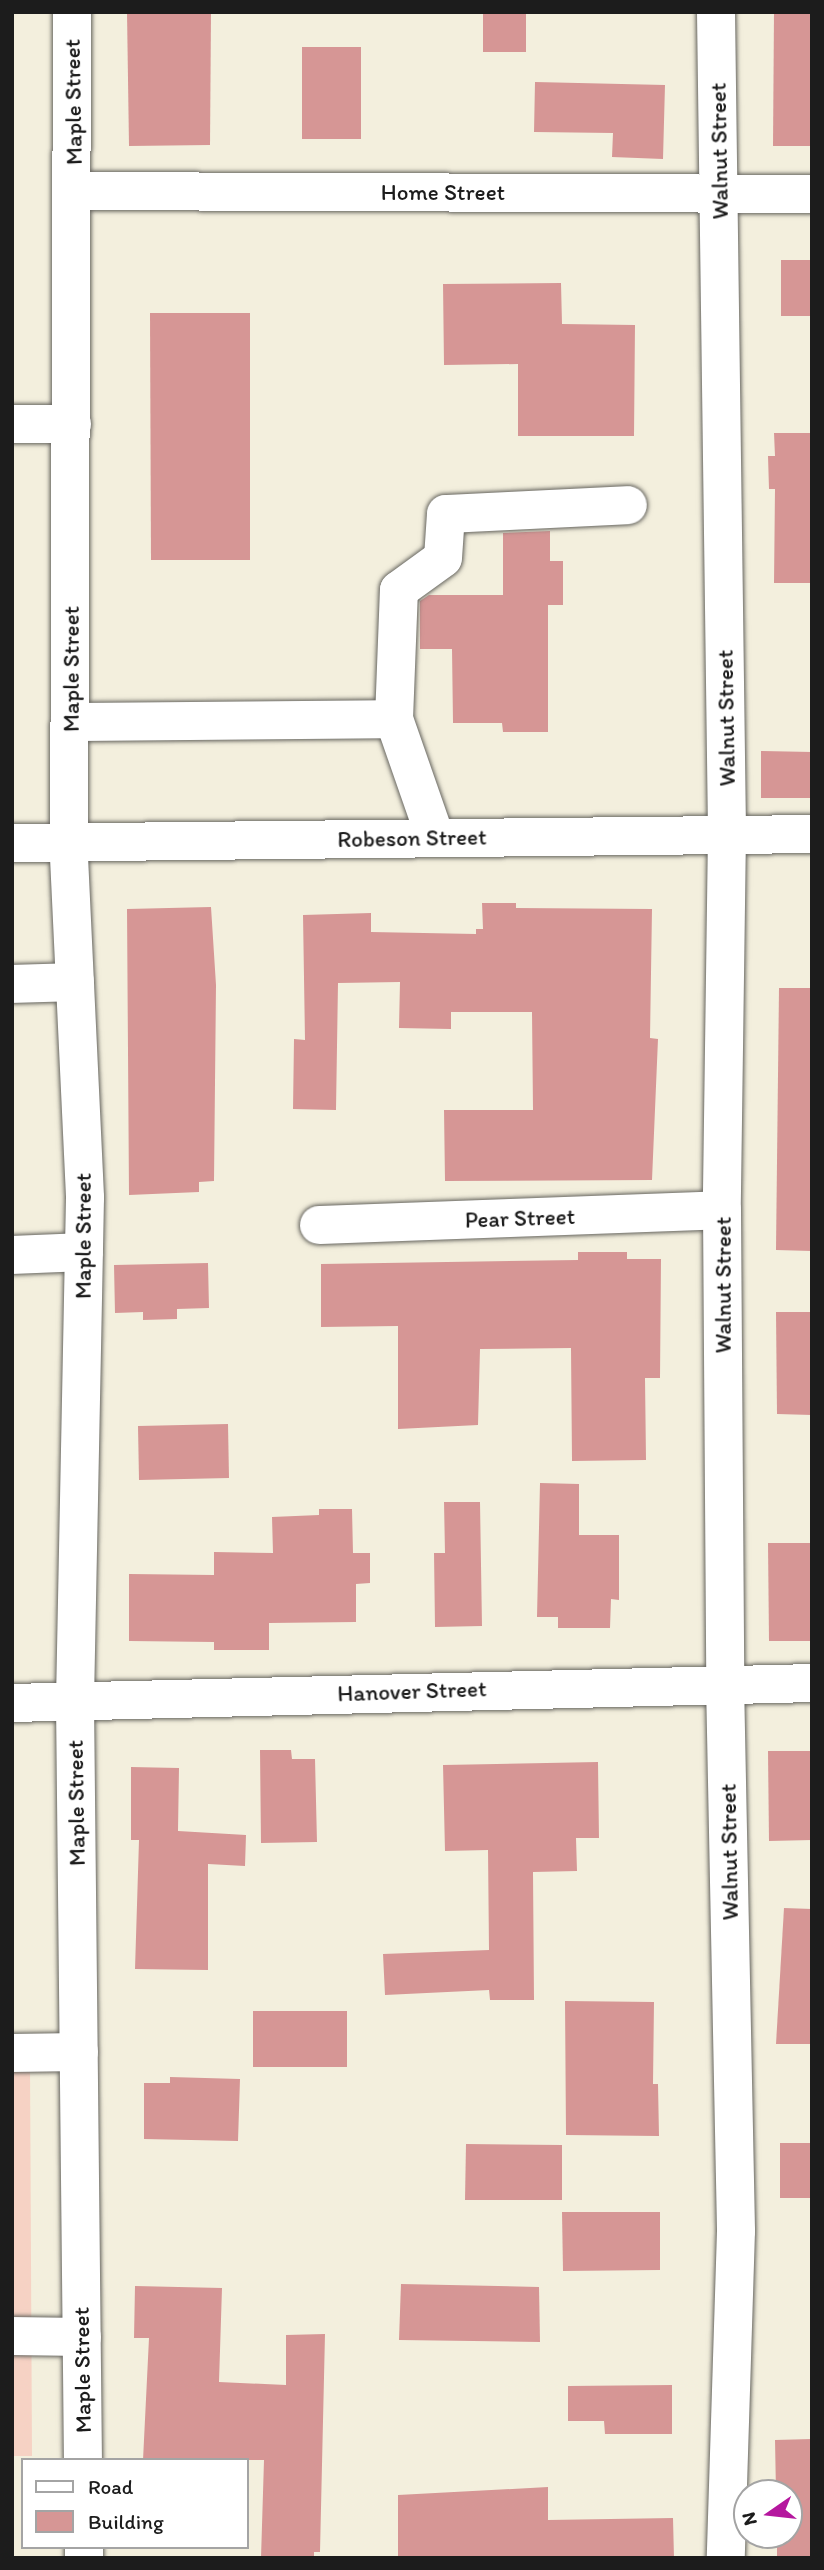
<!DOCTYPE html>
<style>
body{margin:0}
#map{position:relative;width:824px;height:2570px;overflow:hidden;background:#f3efdd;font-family:Itim,sans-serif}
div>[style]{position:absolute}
.built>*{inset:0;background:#f6d2c4}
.building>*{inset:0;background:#d69695}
.roads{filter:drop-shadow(0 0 2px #676660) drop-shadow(0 0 2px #676660)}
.minor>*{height:38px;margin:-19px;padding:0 19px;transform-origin:19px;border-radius:19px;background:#fff}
.major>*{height:38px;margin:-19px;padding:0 19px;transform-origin:19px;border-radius:19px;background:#fff}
span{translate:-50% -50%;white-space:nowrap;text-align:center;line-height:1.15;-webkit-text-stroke:7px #fff;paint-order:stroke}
.street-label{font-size:23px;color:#1c1c1c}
.frame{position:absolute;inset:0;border:14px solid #1c1c1c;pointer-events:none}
.legend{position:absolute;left:21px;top:2458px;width:228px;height:91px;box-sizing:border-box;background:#fff;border:2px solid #a4a4a4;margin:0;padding:9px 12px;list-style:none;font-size:21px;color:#1c1c1c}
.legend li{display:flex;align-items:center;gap:14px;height:35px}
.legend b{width:35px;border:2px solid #a4a4a4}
.north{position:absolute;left:733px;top:2479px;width:70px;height:70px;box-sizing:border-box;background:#fff;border:2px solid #a4a4a4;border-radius:50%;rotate:256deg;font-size:19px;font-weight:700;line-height:28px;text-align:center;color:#1c1c1c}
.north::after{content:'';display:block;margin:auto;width:24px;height:32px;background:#b5179e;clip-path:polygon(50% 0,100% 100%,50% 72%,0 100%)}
</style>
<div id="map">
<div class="built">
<i style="clip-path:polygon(12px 2062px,30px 2063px,32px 2456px,12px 2456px)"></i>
</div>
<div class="building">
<i style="clip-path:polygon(127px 12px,211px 12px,210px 145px,129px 146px)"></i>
<i style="clip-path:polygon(483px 12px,526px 12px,526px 52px,483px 52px)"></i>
<i style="clip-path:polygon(774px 12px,812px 12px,812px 146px,773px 146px)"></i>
<i style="clip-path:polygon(302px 47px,361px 47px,361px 139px,302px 139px)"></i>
<i style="clip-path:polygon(535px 82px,665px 85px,663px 159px,612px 157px,613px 133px,534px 132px)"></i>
<i style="clip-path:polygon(781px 260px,812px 260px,812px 316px,781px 316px)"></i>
<i style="clip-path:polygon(561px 283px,562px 324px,635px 325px,634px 436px,518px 436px,518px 364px,444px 365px,443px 284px)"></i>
<i style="clip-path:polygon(150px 313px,250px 313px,250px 560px,151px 560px)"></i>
<i style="clip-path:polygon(774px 433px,812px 433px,812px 583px,774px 583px,775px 489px,769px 489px,768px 456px,775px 456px)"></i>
<i style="clip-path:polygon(550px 531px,550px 561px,563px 561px,563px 605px,548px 605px,548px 732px,503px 732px,502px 723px,453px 723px,452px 649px,420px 649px,420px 601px,429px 595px,503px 595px,503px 533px)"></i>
<i style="clip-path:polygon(761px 751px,812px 752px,812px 798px,761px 798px)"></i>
<i style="clip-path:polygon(482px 903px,516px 903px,516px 908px,652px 909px,650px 1038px,658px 1039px,652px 1180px,445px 1181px,444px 1110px,533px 1110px,532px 1012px,451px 1012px,451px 1029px,399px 1028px,400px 982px,338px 983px,336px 1110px,293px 1109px,294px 1039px,305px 1040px,303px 915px,371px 913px,371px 932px,476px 934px,476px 929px,483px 929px)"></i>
<i style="clip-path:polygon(211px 907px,216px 985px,214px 1181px,199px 1182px,199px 1192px,129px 1195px,127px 909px)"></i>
<i style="clip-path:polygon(779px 988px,812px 988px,812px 1251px,776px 1250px)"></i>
<i style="clip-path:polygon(578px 1252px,627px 1252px,627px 1259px,661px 1259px,660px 1378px,645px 1378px,646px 1460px,572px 1461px,571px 1348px,480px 1349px,478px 1425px,398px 1429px,398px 1326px,321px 1327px,321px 1264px,578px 1260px)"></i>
<i style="clip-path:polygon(208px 1263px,209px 1308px,177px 1309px,177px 1319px,143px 1320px,143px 1312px,115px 1313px,114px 1265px)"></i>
<i style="clip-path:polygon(776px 1312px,812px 1312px,812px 1415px,777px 1414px)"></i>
<i style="clip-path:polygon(228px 1424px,229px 1478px,139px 1480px,138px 1426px)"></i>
<i style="clip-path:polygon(540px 1483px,579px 1484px,579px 1535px,619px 1535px,619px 1600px,611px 1599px,610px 1628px,558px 1628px,558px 1617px,537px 1617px)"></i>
<i style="clip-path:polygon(444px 1502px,480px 1502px,482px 1626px,435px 1627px,434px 1553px,445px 1553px)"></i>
<i style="clip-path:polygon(319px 1509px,352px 1509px,353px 1553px,370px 1553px,370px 1583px,356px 1584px,356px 1622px,269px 1623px,269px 1650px,214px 1650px,214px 1642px,129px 1641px,129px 1574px,214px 1575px,214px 1552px,273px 1553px,272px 1517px,319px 1515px)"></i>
<i style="clip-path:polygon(768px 1543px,812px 1543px,812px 1641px,769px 1641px)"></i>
<i style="clip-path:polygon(260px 1750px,291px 1750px,292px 1759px,315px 1759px,317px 1842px,261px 1843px)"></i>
<i style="clip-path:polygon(768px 1751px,812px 1751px,812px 1840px,769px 1841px)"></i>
<i style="clip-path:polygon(598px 1762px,599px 1838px,576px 1838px,577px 1871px,533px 1872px,534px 2000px,490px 2000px,489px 1990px,385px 1995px,383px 1954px,489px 1950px,488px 1850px,445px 1851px,443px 1765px)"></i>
<i style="clip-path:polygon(131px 1767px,179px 1768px,178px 1831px,246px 1835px,245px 1866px,208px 1864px,208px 1970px,135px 1969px,139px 1840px,131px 1840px)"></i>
<i style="clip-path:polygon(784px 1908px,812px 1909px,812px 2044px,776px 2044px)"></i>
<i style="clip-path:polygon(565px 2001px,654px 2002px,653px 2084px,658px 2084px,659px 2136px,566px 2135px)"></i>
<i style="clip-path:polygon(253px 2011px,347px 2011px,347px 2067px,253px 2067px)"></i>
<i style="clip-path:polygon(170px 2077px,240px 2079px,238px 2141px,144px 2139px,144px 2083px,170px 2083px)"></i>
<i style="clip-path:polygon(780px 2143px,812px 2143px,812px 2198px,780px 2198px)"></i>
<i style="clip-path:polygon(466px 2144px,562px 2145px,562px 2200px,465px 2200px)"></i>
<i style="clip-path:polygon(562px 2212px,660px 2212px,660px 2270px,563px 2271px)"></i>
<i style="clip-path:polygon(401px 2284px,539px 2287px,540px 2342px,399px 2340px)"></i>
<i style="clip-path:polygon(135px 2286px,222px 2288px,219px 2382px,286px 2385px,286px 2335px,325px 2334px,320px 2552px,314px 2552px,314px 2558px,261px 2558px,264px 2460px,143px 2460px,149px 2338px,134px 2338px)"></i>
<i style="clip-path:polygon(672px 2385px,672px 2434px,605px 2434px,604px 2421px,568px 2421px,568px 2386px)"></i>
<i style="clip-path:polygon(812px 2439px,812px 2558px,777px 2558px,777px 2535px,789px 2535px,789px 2493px,776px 2493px,775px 2440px)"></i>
<i style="clip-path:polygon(548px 2487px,548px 2520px,673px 2518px,674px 2558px,398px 2558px,398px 2495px)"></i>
</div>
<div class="roads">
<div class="minor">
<i style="left:72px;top:12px;width:845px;rotate:90.2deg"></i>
<i style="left:69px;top:857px;width:341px;rotate:87.3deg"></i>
<i style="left:85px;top:1198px;width:503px;rotate:91.14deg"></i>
<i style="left:75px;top:1701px;width:759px;rotate:89.4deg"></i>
<i style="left:716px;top:12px;width:821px;rotate:89.23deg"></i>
<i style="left:727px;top:833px;width:377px;rotate:90.8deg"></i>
<i style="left:722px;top:1210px;width:472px;rotate:89.6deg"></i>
<i style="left:725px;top:1682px;width:549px;rotate:88.85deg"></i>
<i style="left:736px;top:2231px;width:327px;rotate:91.8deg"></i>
<i style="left:74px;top:191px;width:738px;rotate:0.23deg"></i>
<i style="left:12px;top:424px;width:60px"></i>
<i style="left:394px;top:719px;width:129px;rotate:-87.8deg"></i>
<i style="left:399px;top:590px;width:54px;rotate:-36deg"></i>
<i style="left:443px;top:558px;width:44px;rotate:-86.1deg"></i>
<i style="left:446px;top:514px;width:182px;rotate:-2.8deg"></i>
<i style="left:70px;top:722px;width:324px;rotate:-0.5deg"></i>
<i style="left:394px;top:719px;width:125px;rotate:70.8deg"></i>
<i style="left:12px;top:984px;width:63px;rotate:-1.8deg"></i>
<i style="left:319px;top:1225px;width:403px;rotate:-2.1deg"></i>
<i style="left:12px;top:1255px;width:72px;rotate:-2.4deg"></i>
<i style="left:12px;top:1703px;width:800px;rotate:-1.43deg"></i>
<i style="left:12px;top:2053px;width:67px;rotate:-0.9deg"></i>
<i style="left:12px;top:2336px;width:70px;rotate:0.8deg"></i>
<i style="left:84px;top:2547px;width:11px;rotate:90deg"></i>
</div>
<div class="major">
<i style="left:12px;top:843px;width:800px;rotate:-0.64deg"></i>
</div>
</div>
<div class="street-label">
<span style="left:73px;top:102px;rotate:-91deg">Maple Street</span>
<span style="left:719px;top:151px;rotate:-91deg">Walnut Street</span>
<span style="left:443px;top:192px">Home Street</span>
<span style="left:71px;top:669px;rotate:-90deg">Maple Street</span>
<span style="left:726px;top:718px;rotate:-91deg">Walnut Street</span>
<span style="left:412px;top:838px;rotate:-1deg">Robeson Street</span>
<span style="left:520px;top:1218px;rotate:-2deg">Pear Street</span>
<span style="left:83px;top:1236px;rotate:-90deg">Maple Street</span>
<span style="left:723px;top:1285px;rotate:-90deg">Walnut Street</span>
<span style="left:412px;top:1691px;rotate:-2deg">Hanover Street</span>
<span style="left:76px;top:1803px;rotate:-91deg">Maple Street</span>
<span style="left:729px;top:1852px;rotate:-91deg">Walnut Street</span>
<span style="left:82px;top:2370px;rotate:-91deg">Maple Street</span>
</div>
<div class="frame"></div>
<ul class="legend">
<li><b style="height:9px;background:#fff"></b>Road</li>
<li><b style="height:19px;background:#d69695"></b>Building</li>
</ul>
<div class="north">N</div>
</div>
